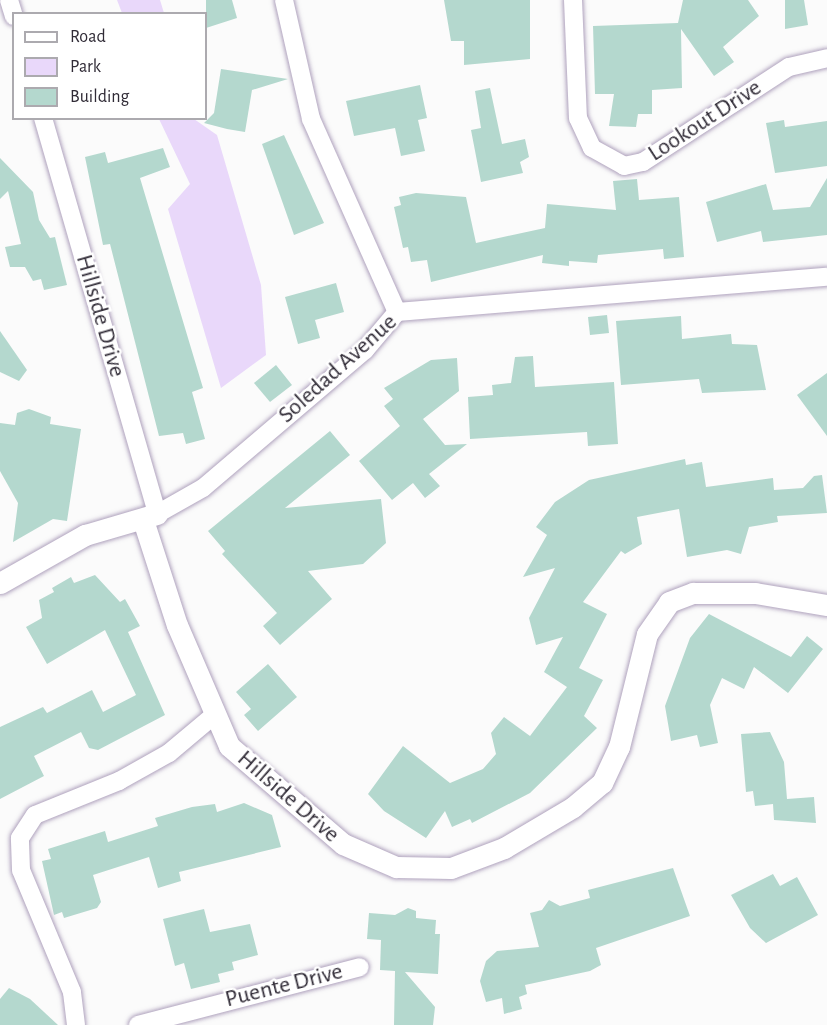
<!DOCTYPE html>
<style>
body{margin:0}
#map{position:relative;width:827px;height:1025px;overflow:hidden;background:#fbfbfb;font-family:"Alegreya Sans",sans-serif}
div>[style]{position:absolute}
.green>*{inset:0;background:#e9d8fa}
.building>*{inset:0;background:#b4d8ce}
.roads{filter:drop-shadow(0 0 2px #afa2bd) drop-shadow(0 0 2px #afa2bd)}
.minor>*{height:18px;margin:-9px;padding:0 9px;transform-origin:9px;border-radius:9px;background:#fff}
.tertiary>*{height:21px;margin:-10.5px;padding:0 10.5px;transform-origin:10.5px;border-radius:10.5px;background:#fff}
span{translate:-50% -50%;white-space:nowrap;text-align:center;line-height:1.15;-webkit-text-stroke:5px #fff;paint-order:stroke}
.street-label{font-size:24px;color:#302b36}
.legend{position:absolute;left:12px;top:12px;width:195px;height:108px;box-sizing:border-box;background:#fff;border:2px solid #acaaaf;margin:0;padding:8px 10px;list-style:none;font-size:18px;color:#302b36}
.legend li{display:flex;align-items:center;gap:12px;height:30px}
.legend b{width:30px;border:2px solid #acaaaf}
</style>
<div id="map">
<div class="green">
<i style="clip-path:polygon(117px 0,160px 0,164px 13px,122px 13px)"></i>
<i style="clip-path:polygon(159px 119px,194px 119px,217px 135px,261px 285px,266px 355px,221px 388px,168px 209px,190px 184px)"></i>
</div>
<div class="building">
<i style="clip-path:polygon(206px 0,232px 0,237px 18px,206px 28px)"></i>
<i style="clip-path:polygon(444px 0,530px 0,530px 59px,464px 65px,464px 41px,451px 41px)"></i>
<i style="clip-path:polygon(683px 0,748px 0,759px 16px,723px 47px,734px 62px,714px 76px,681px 29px,682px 88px,652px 90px,652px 114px,638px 114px,636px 127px,609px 126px,614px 94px,595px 94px,593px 26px,678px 23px)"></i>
<i style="clip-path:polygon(785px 0,804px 0,808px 25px,785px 29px)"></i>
<i style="clip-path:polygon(221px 69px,288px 79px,252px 90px,245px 132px,227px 129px,204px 123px,214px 113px)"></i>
<i style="clip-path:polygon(420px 85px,427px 118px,418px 120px,425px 151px,401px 156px,395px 128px,354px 136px,346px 101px)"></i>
<i style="clip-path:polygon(490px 88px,502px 144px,525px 139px,529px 157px,520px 162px,523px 173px,481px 182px,471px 130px,481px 128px,475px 91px)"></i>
<i style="clip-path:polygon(784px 120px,785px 127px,827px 121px,827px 166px,775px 173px,766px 123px)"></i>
<i style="clip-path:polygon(284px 135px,324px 223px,294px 235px,262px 144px)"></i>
<i style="clip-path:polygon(163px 148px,170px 167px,140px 178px,203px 388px,192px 392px,205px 439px,186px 444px,183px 433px,159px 436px,110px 244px,103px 245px,85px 157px,105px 152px,108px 163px)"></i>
<i style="clip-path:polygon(0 158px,33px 192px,39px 220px,50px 238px,55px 237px,67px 285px,44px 290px,41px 279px,33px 281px,25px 267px,10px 267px,5px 247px,21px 244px,8px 191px,0 199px)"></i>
<i style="clip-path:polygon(827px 178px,827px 235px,763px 242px,761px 231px,717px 242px,706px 202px,766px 184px,773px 210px,810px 207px)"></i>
<i style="clip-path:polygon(637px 179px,639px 200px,679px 197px,684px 257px,664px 259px,663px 249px,598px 255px,597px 263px,569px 261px,569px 266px,542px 263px,543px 255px,431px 282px,427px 260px,411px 262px,408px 247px,403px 248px,394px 207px,401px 205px,399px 197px,416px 193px,466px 197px,476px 243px,545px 228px,547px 204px,616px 210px,613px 181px)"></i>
<i style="clip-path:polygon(336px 283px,344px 312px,315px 320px,320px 338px,298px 344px,285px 297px)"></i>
<i style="clip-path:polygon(607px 315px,609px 333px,590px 335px,588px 317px)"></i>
<i style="clip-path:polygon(681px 316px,682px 339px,731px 334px,732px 344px,757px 345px,766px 390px,702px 393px,699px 379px,621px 385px,616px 321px)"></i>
<i style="clip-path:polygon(0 331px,27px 370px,19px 381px,0 372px)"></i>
<i style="clip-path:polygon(533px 356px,535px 387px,614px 382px,618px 444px,588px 446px,587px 432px,470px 439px,468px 397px,493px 395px,492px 385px,511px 383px,515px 357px)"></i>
<i style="clip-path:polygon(457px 358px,459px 391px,423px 419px,445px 445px,467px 444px,429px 474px,440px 486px,425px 498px,413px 483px,392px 500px,359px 461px,400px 426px,384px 406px,393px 399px,384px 388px,431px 360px)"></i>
<i style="clip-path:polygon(276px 365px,292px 385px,270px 402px,254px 383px)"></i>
<i style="clip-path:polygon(827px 373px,827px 436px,797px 395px)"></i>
<i style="clip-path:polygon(29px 409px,51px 417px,50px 424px,81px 429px,67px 521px,53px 519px,13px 542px,18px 503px,0 471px,0 423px,15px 425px,17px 413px)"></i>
<i style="clip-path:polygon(330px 431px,350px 455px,285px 508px,381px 499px,386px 543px,363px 564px,308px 571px,332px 599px,280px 645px,263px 626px,277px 613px,222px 554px,225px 551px,208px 531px)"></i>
<i style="clip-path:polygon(685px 459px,686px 465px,702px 462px,706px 487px,773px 478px,774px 490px,803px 488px,814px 476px,822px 475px,827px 513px,777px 516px,778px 522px,749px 527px,741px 554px,727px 550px,687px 557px,679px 509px,637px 517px,642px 544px,625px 554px,621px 551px,583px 602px,607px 614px,579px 668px,603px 680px,584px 716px,597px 728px,530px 793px,472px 823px,470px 819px,452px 827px,445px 811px,426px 838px,384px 811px,368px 794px,403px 746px,450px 783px,483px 769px,496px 754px,491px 733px,504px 717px,530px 736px,567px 687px,544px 672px,563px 637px,536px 645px,529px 618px,555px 568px,523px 577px,547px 535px,536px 527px,555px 502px,589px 480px)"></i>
<i style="clip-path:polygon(95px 575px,120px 602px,125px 599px,140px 626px,128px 632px,165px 715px,98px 750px,89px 748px,81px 732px,34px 756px,44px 776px,0 799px,0 727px,43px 707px,47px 713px,92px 690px,103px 712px,136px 695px,105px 630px,47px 664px,26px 627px,42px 618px,39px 600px,54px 592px,52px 588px,71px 577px,74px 583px)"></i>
<i style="clip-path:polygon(709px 614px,791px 657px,807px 636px,823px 649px,788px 693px,754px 667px,744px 689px,722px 678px,710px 705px,718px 743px,700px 747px,697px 735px,671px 741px,665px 706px,690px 638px)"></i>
<i style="clip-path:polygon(268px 664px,297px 697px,258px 731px,244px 715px,251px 709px,236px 692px)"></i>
<i style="clip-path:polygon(770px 732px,784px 762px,787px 799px,814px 797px,816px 823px,774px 820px,773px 804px,755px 806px,753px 791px,746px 792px,741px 734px)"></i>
<i style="clip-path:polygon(244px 803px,272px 815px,281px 847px,179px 872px,181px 881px,158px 888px,149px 857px,93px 875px,101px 902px,97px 908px,64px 918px,62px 912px,54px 915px,42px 861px,51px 859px,48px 849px,105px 831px,108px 842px,158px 826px,155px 818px,192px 807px,215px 804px,217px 812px)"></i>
<i style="clip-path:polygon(673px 868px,690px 916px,596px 948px,601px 965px,590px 971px,525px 985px,527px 994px,519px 997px,522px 1009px,504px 1014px,502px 998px,486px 1002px,480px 981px,486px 961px,497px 951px,539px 947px,530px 913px,542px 910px,549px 900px,560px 906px,590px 898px,588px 890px)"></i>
<i style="clip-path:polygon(773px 874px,780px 886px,797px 877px,818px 915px,766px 943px,750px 928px,731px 895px)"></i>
<i style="clip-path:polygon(408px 908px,416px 911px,416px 918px,436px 920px,435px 934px,440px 934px,438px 974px,405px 972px,435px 1007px,433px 1025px,394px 1025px,395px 971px,380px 970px,381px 940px,367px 939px,369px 913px,395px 915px)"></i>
<i style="clip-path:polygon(204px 909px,210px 932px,250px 924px,258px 955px,232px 962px,234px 970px,218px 974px,220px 982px,191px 989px,184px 963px,175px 966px,163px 919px)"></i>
<i style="clip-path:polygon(9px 988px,30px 999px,58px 1025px,0 1025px,0 999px)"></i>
</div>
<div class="roads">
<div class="minor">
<i style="left:9px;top:0;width:17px;rotate:73deg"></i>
<i style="left:284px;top:0;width:122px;rotate:77.2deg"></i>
<i style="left:311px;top:119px;width:211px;rotate:66deg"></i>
<i style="left:573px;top:0;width:118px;rotate:87.6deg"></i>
<i style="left:578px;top:118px;width:33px;rotate:65deg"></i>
<i style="left:592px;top:148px;width:37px;rotate:29deg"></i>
<i style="left:624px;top:166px;width:19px;rotate:-12deg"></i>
<i style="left:643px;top:162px;width:174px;rotate:-33.1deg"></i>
<i style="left:789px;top:67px;width:39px;rotate:-13deg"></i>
<i style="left:43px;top:118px;width:412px;rotate:73.9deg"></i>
<i style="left:157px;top:514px;width:53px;rotate:-29.5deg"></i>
<i style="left:203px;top:488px;width:213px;rotate:-40.4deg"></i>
<i style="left:365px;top:350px;width:50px;rotate:-49.9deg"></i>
<i style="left:397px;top:312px;width:431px;rotate:-4.7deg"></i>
<i style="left:76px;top:1025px;width:33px;rotate:-97deg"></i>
<i style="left:72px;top:992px;width:132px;rotate:-112.7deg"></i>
<i style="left:21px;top:870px;width:32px;rotate:-92deg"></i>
<i style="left:20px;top:838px;width:27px;rotate:-57deg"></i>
<i style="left:35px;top:815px;width:91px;rotate:-22deg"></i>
<i style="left:119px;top:781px;width:57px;rotate:-29.2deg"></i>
<i style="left:169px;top:753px;width:57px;rotate:-40.1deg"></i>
<i style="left:138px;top:1025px;width:229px;rotate:-14.6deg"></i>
</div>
<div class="tertiary">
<i style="left:143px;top:520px;width:110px;rotate:72.1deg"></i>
<i style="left:177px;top:625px;width:132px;rotate:66.7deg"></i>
<i style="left:229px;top:746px;width:150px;rotate:40.7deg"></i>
<i style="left:343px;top:844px;width:58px;rotate:23.5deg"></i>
<i style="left:396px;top:867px;width:55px;rotate:1deg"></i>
<i style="left:451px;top:868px;width:57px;rotate:-20.7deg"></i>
<i style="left:504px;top:848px;width:80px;rotate:-30.7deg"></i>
<i style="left:573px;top:807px;width:38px;rotate:-40deg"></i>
<i style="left:602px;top:783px;width:40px;rotate:-65deg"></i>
<i style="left:619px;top:747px;width:116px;rotate:-76.1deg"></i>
<i style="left:647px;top:634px;width:39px;rotate:-55deg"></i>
<i style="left:669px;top:602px;width:26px;rotate:-21deg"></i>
<i style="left:693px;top:593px;width:62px"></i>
<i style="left:755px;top:593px;width:73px;rotate:9.5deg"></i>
<i style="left:0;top:583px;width:98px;rotate:-29.5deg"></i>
<i style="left:85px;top:535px;width:75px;rotate:-16.3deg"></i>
</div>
</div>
<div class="street-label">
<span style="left:705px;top:121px;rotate:-33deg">Lookout Drive</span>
<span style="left:100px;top:316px;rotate:74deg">Hillside Drive</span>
<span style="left:338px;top:369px;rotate:-42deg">Soledad Avenue</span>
<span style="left:288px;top:797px;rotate:41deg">Hillside Drive</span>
<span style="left:284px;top:986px;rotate:-14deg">Puente Drive</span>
</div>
<ul class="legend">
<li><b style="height:8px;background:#fff"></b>Road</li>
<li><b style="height:16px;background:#e9d8fa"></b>Park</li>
<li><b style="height:16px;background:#b4d8ce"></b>Building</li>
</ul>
</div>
